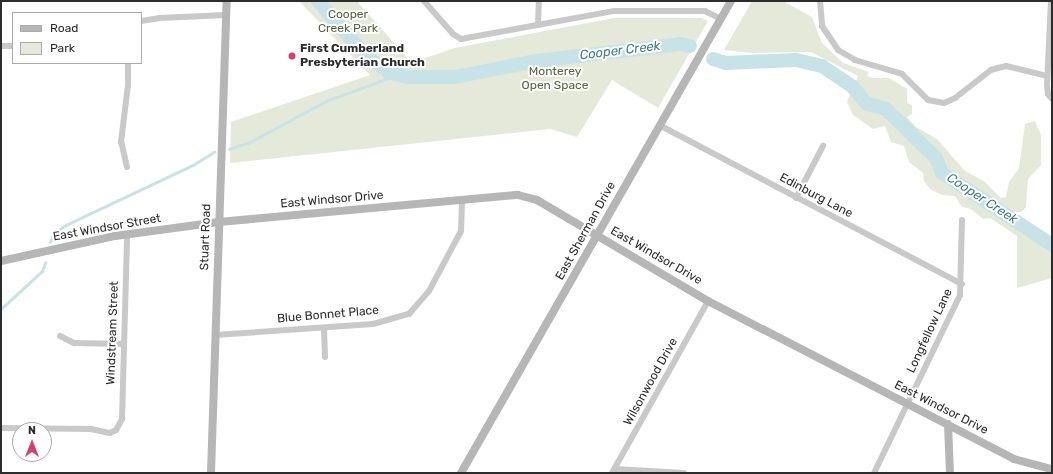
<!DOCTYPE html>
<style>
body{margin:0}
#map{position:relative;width:1053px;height:474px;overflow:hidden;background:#fff;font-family:Rubik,sans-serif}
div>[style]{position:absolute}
.green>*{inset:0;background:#e5e9da}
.stream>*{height:2.5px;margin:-1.25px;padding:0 1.25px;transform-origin:1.25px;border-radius:1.25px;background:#c8e3e7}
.river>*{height:14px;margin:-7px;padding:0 7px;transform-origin:7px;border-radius:7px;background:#c8e3e7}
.street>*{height:6px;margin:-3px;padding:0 3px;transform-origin:3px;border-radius:3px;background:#c9c9c9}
.secondary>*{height:8px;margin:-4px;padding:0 4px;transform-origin:4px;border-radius:4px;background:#b6b6b6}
.dots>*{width:11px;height:11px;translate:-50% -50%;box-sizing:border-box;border:2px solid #fff;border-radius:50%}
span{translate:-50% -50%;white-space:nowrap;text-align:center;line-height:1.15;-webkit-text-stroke:4px #fff;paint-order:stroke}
.park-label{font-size:12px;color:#58633e}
.poi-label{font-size:12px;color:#2c2c2c;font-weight:700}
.left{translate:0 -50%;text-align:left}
.street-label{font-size:12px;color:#2c2c2c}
.water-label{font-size:13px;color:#427c86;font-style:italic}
.frame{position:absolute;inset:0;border:2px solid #2c2c2c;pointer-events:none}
.legend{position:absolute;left:12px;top:12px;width:130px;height:52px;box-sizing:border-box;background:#fff;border:1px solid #ababab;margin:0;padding:5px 7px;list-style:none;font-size:12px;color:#2c2c2c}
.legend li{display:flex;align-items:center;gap:8px;height:20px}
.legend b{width:20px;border:1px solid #ababab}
.north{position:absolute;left:12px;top:422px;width:40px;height:40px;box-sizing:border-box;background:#fff;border:1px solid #ababab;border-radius:50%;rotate:0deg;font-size:11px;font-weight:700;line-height:16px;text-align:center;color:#2c2c2c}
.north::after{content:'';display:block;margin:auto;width:14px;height:18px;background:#d53d6d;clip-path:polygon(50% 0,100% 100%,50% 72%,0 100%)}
</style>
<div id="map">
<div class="green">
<i style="clip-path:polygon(299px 1px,357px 1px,409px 60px,425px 58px,455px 48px,614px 18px,701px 18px,708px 21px,658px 108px,612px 80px,577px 137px,550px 129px,230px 163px,231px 122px,370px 75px)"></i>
<i style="clip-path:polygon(752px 1px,783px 1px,812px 17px,822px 43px,843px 63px,869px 72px,867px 76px,873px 78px,889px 78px,907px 89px,907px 103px,912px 105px,912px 114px,907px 117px,916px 127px,937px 139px,965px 171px,984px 181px,1001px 198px,1006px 197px,1009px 182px,1019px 168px,1025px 124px,1035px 121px,1041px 135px,1041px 165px,1028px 179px,1026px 207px,1021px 212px,1014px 212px,1007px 217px,1052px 248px,1052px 278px,1017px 288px,1017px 236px,990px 218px,983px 219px,971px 209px,962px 207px,955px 196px,942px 195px,930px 189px,924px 181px,923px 173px,909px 162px,904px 146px,891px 142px,885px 126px,873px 129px,853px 115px,847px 102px,858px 76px,811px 52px,753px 53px,724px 50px)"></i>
</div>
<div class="stream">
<i style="left:229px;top:149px;width:22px;rotate:-18deg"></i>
<i style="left:250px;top:142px;width:86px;rotate:-28.3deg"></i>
<i style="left:326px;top:101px;width:76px;rotate:-20.1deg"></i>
<i style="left:50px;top:242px;width:10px;rotate:-66deg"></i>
<i style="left:54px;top:233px;width:14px;rotate:-34deg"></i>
<i style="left:66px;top:225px;width:140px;rotate:-25.3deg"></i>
<i style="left:193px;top:165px;width:25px;rotate:-32deg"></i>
<i style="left:1px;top:309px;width:56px;rotate:-42.8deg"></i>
<i style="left:42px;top:271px;width:9px;rotate:-69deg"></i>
</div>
<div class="river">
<i style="left:318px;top:1px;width:74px;rotate:48.8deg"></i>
<i style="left:367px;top:57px;width:27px;rotate:34deg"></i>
<i style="left:389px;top:72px;width:19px;rotate:16deg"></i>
<i style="left:407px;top:77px;width:48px"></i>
<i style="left:455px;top:77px;width:83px;rotate:-11.2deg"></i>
<i style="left:536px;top:61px;width:145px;rotate:-6.7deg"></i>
<i style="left:680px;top:44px;width:10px;rotate:11deg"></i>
<i style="left:713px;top:59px;width:14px;rotate:17deg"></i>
<i style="left:726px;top:63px;width:70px;rotate:-2.5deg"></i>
<i style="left:796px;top:60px;width:27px;rotate:13deg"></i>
<i style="left:822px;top:66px;width:37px;rotate:34deg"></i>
<i style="left:853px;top:87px;width:21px;rotate:51deg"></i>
<i style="left:866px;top:103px;width:21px;rotate:17deg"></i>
<i style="left:886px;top:109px;width:70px;rotate:44.4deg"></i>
<i style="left:936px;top:158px;width:16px;rotate:68deg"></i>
<i style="left:942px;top:173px;width:131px;rotate:33.2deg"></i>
</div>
<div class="street">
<i style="left:424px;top:1px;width:44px;rotate:48.7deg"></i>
<i style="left:453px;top:34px;width:9px;rotate:32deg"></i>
<i style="left:461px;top:39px;width:156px;rotate:-10.4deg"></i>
<i style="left:614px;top:11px;width:91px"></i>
<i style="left:705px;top:11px;width:18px;rotate:27deg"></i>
<i style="left:820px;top:1px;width:25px;rotate:85deg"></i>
<i style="left:822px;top:26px;width:29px;rotate:56deg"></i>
<i style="left:838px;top:50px;width:20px;rotate:30deg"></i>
<i style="left:855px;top:60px;width:49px;rotate:16.6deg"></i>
<i style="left:902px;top:74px;width:37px;rotate:45deg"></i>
<i style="left:928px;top:100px;width:16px;rotate:11deg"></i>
<i style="left:944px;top:103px;width:12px;rotate:-24deg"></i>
<i style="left:955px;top:98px;width:46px;rotate:-37.9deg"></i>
<i style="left:991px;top:70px;width:7px;rotate:-16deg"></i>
<i style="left:998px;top:68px;width:8px;rotate:-14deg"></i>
<i style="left:1006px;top:66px;width:42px;rotate:13.7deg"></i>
<i style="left:1051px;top:1px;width:84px;rotate:92.7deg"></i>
<i style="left:1047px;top:85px;width:9px;rotate:84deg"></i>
<i style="left:1048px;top:94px;width:6px;rotate:51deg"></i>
<i style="left:141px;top:21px;width:18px;rotate:-9deg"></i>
<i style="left:159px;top:18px;width:67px;rotate:-2.6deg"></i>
<i style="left:538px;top:25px;width:24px;rotate:-88deg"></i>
<i style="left:1px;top:46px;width:12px"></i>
<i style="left:661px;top:126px;width:340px;rotate:27.7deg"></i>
<i style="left:127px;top:167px;width:26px;rotate:-103deg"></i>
<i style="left:121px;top:142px;width:57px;rotate:-83deg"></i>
<i style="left:128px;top:85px;width:22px;rotate:-90deg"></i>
<i style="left:796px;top:198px;width:59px;rotate:-62.6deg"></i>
<i style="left:324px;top:328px;width:29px;rotate:88deg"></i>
<i style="left:215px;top:335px;width:158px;rotate:-4deg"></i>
<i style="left:373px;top:324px;width:37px;rotate:-16deg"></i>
<i style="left:409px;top:314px;width:30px;rotate:-49deg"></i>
<i style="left:429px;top:291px;width:68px;rotate:-61.9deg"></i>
<i style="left:461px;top:231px;width:32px;rotate:-88deg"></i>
<i style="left:60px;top:336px;width:16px;rotate:27deg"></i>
<i style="left:74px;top:343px;width:50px;rotate:1.1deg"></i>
<i style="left:1px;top:428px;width:90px;rotate:0.6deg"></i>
<i style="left:91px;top:429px;width:19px;rotate:12deg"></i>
<i style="left:110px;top:433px;width:7px;rotate:-27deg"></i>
<i style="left:116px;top:430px;width:13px;rotate:-61deg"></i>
<i style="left:122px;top:419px;width:184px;rotate:-88.4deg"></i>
<i style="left:615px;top:469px;width:69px;rotate:3.3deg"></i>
<i style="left:612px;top:473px;width:197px;rotate:-60.8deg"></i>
<i style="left:874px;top:473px;width:198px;rotate:-64.2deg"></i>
<i style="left:960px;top:295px;width:75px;rotate:-88.5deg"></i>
</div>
<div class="secondary">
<i style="left:1px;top:261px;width:117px;rotate:-12.4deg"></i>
<i style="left:115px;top:236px;width:105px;rotate:-7.7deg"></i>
<i style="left:219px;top:222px;width:300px;rotate:-5.2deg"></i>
<i style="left:518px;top:195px;width:20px;rotate:15deg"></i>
<i style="left:537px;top:200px;width:199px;rotate:30.6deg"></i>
<i style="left:708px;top:301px;width:344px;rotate:27.3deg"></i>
<i style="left:1014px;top:459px;width:39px;rotate:15deg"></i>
<i style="left:948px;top:424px;width:49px;rotate:87.7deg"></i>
<i style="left:211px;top:473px;width:472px;rotate:-88.1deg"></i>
<i style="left:461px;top:473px;width:544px;rotate:-60.23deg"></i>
</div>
<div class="dots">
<i style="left:292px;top:56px;background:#d53d6d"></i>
</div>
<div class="park-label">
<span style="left:348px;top:22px">Cooper<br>Creek Park</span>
<span style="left:555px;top:79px">Monterey<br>Open Space</span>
</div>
<div class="poi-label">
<span class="left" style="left:300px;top:56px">First Cumberland<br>Presbyterian Church</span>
</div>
<div class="street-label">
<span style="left:816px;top:196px;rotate:28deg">Edinburg Lane</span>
<span style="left:332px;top:200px;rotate:-5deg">East Windsor Drive</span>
<span style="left:107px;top:228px;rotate:-10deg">East Windsor Street</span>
<span style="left:586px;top:231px;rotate:-61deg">East Sherman Drive</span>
<span style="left:206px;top:237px;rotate:-88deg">Stuart Road</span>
<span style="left:656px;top:256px;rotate:30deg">East Windsor Drive</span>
<span style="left:328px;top:315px;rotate:-5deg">Blue Bonnet Place</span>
<span style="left:930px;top:331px;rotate:-65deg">Longfellow Lane</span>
<span style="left:113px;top:333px;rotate:-88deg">Windstream Street</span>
<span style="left:651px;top:382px;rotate:-61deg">Wilsonwood Drive</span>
<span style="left:941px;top:408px;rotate:27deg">East Windsor Drive</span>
</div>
<div class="water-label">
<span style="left:620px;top:51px;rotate:-7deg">Cooper Creek</span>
<span style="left:982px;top:199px;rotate:33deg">Cooper Creek</span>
</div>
<div class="frame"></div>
<ul class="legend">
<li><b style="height:5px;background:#b6b6b6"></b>Road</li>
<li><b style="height:11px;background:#e5e9da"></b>Park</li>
</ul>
<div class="north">N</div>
</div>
